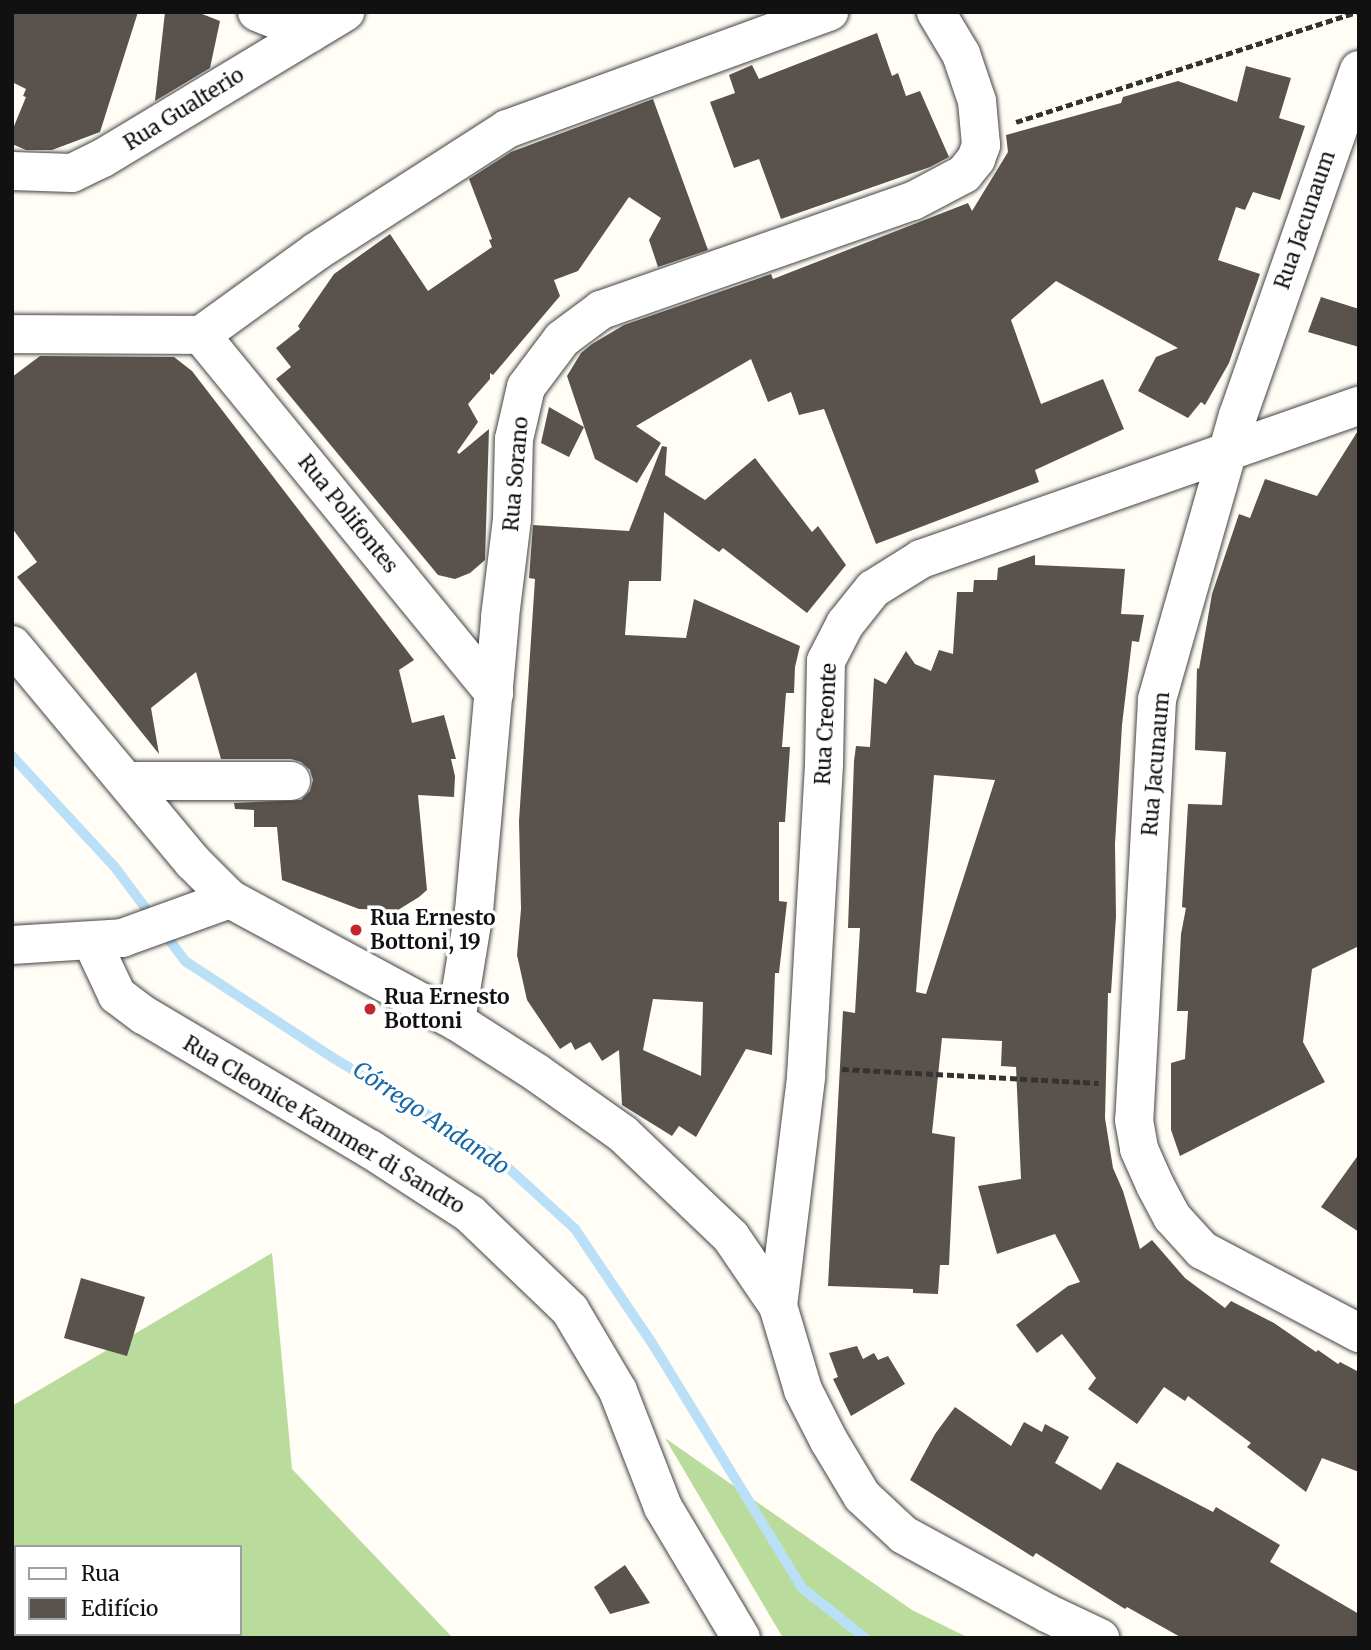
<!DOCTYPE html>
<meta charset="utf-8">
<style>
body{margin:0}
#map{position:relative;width:1371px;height:1650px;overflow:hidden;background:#fffdf5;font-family:Merriweather,serif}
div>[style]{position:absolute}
.forest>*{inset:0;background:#b9dc9c}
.stream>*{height:10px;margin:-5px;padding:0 5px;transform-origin:5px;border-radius:5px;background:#b9e0f7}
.building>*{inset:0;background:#5a524d}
.path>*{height:4.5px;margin-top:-2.25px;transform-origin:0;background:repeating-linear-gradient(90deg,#333 0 7px,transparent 0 10.5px)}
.roads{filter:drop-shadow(0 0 2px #444) drop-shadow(0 0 2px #444)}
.minor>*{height:38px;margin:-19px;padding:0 19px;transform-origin:19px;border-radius:19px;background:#fff}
.dots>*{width:19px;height:19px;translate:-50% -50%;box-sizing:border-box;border:4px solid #fff;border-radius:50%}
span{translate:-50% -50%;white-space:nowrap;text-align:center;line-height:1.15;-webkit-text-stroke:7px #fff;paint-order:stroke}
.street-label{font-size:21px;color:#111}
.poi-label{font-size:21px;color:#111;font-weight:700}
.left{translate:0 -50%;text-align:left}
.water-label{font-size:23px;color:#1768a6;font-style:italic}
.frame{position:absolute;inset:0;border:14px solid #111;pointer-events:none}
.legend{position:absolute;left:14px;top:1545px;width:228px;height:91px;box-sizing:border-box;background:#fff;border:2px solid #a0a0a0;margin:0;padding:9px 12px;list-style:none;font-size:21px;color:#111}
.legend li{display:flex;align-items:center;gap:14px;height:35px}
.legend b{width:35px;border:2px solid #a0a0a0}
</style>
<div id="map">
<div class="forest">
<i style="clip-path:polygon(evenodd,272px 1253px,292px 1469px,453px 1638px,12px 1638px,12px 1406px,272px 1253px,16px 1547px,240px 1547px,240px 1634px,16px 1634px,16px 1547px)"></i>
<i style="clip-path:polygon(665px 1438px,912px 1610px,969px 1638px,783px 1638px)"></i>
</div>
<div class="stream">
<i style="left:12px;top:756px;width:150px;rotate:47.2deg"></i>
<i style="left:114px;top:866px;width:119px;rotate:53.2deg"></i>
<i style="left:185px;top:961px;width:179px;rotate:33.2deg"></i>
<i style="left:335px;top:1059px;width:186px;rotate:31.1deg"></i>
<i style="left:494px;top:1155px;width:110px;rotate:42.4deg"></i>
<i style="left:575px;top:1229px;width:138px;rotate:56deg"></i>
<i style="left:652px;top:1343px;width:287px;rotate:58.5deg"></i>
<i style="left:802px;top:1588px;width:80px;rotate:38.4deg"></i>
</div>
<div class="building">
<i style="clip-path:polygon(12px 12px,138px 12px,100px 132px,52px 150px,26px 150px,12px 144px,12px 131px,26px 97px,23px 96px,26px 89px,12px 82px)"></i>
<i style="clip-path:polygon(165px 12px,197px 12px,220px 21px,210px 68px,155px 101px)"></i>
<i style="clip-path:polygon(877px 33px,892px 76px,898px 73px,906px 96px,920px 91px,949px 157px,930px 167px,781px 219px,759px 159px,734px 168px,710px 102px,735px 93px,729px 75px,752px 65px,759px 79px)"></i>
<i style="clip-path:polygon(1246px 66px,1291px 78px,1279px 118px,1305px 126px,1280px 200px,1253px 192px,1245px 210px,1236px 207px,1218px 260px,1260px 274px,1229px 363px,1205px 405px,1201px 402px,1188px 418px,1138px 391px,1156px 357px,1178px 348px,1056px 281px,1011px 320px,1041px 404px,1103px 379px,1124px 429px,1035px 470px,1039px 482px,876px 544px,824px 409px,799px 415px,791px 392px,768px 402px,751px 359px,636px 426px,661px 443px,637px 483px,595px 459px,567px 376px,581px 353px,592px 344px,624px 325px,771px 274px,773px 279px,968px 203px,972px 211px,1008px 152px,1006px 135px,1121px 103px,1123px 97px,1178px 81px,1237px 102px)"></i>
<i style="clip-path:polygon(653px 99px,708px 250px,658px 267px,649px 240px,661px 218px,629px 197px,578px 271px,554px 280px,560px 296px,493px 375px,490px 373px,490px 379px,468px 404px,478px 422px,457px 452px,459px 454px,489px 429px,485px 560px,470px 573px,455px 579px,438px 575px,276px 379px,291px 367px,276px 348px,300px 329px,298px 326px,334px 274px,390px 234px,428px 291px,492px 247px,489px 240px,492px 239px,469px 179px,511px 152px)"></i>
<i style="clip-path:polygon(1321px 297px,1359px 309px,1359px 347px,1308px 332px)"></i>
<i style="clip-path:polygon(40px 356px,174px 357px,192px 371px,414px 660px,399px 670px,412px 723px,444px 715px,456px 759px,451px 759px,455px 776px,454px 797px,418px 795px,427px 890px,419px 897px,398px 910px,359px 909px,282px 880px,277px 827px,254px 827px,254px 810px,235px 809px,234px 803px,301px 800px,310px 791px,313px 780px,310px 770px,301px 762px,291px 759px,221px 759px,196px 672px,151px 708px,159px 754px,17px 577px,37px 562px,12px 528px,12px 377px)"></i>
<i style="clip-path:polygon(549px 407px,584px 427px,569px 457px,541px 443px)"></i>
<i style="clip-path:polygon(1359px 429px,1359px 946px,1312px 969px,1303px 1042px,1325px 1082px,1180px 1156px,1171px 1130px,1171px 1063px,1185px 1059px,1188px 1011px,1177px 1011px,1181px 934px,1186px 908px,1182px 907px,1188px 804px,1222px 805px,1226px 752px,1195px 750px,1197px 668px,1199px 669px,1212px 594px,1239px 514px,1250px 518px,1265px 479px,1317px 496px)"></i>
<i style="clip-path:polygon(evenodd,662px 446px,667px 447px,665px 475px,705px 500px,755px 458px,812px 532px,818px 526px,846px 565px,807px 613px,723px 548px,719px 552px,664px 512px,661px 581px,629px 581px,625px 635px,686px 638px,694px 599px,800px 646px,795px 667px,794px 693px,786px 693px,782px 747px,790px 747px,785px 822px,779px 822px,779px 901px,787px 902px,779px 973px,775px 973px,772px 1055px,746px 1049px,696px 1137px,679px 1126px,672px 1136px,622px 1105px,619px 1050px,602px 1061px,590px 1042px,575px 1050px,571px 1042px,560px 1049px,527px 1000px,517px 955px,521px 909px,519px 821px,535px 579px,529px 578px,533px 525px,629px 531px,662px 446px,653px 999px,703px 1002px,701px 1076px,643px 1050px,653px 999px)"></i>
<i style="clip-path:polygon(evenodd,1035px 555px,1035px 565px,1125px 569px,1121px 614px,1144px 615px,1139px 642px,1132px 641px,1122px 725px,1115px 844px,1116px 916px,1111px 993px,1108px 993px,1105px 1118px,1113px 1168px,1123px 1191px,1140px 1249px,1152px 1240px,1185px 1278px,1225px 1308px,1231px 1301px,1274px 1323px,1316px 1352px,1318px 1350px,1338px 1364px,1340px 1362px,1359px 1372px,1359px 1472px,1322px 1458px,1306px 1492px,1247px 1447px,1251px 1443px,1188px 1396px,1185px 1401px,1164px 1387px,1137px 1424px,1088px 1389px,1096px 1378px,1062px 1334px,1037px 1353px,1016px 1325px,1068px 1286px,1080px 1282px,1055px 1234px,997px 1254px,978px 1186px,1021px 1179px,1016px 1067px,1001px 1066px,1002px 1041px,942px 1038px,932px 1133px,955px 1137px,949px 1265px,940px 1265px,938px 1294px,913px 1293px,913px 1289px,828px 1286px,843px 1011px,855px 1013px,860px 928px,848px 928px,854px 761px,856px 746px,870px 747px,874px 678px,886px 684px,906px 651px,915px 664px,931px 671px,939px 650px,953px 654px,957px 592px,973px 592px,974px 580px,997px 580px,998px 568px,1035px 555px,934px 775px,995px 780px,926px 994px,916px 992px,934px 775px)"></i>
<i style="clip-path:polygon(1359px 1154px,1359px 1232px,1321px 1207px)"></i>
<i style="clip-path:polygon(81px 1278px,145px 1297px,127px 1356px,64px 1338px)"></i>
<i style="clip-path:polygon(857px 1346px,863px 1359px,874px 1353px,878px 1360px,888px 1356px,905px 1384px,851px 1416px,833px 1379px,838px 1377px,829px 1353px)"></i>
<i style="clip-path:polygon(955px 1407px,1011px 1446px,1024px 1422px,1042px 1432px,1045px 1424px,1069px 1437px,1055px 1463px,1101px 1490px,1117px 1462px,1213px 1512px,1216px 1507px,1280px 1545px,1270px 1562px,1359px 1614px,1359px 1638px,1182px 1638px,1127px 1607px,1125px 1609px,1036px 1553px,1033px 1557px,910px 1480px,935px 1434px)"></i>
<i style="clip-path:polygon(625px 1565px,650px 1603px,610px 1614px,594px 1587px)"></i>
</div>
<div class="path">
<i style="left:1016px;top:122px;width:357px;rotate:-17.9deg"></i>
<i style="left:842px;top:1069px;width:257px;rotate:3.1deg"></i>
</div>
<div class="roads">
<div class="minor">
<i style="left:257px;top:12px;width:57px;rotate:21.6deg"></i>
<i style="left:1359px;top:70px;width:366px;rotate:109.3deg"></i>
<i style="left:1238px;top:415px;width:296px;rotate:105.9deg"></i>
<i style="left:1157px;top:700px;width:421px;rotate:93.1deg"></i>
<i style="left:1134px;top:1120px;width:29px;rotate:80deg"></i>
<i style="left:1139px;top:1149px;width:39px;rotate:66deg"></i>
<i style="left:1155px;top:1185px;width:36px;rotate:62deg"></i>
<i style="left:1172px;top:1217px;width:45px;rotate:47.7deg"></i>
<i style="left:1202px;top:1250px;width:178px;rotate:27.9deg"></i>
<i style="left:12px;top:171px;width:60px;rotate:1.9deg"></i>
<i style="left:72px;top:173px;width:34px;rotate:-26deg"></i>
<i style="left:103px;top:158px;width:283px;rotate:-31.1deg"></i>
<i style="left:12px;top:334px;width:189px;rotate:0.3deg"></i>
<i style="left:201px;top:335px;width:143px;rotate:-35.9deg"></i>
<i style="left:317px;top:251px;width:226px;rotate:-32.7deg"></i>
<i style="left:507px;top:129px;width:343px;rotate:-20deg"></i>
<i style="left:201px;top:335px;width:463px;rotate:50.7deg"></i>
<i style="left:12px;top:645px;width:283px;rotate:50.2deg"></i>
<i style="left:193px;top:862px;width:52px;rotate:45deg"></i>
<i style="left:230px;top:899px;width:257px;rotate:28.4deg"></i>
<i style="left:456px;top:1021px;width:96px;rotate:32.7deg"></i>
<i style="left:537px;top:1073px;width:105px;rotate:35.3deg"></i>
<i style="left:623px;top:1134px;width:149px;rotate:43.6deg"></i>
<i style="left:731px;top:1237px;width:83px;rotate:55.7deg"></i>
<i style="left:778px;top:1306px;width:88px;rotate:73.4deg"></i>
<i style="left:803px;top:1390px;width:57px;rotate:63deg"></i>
<i style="left:829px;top:1441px;width:64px;rotate:59deg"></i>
<i style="left:862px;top:1496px;width:57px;rotate:42.9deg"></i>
<i style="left:904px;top:1535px;width:163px;rotate:28.6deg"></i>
<i style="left:1047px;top:1613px;width:59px;rotate:25.3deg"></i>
<i style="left:128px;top:781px;width:163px"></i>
<i style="left:92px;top:942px;width:59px;rotate:64.7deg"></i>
<i style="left:117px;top:995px;width:34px;rotate:37deg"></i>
<i style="left:144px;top:1015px;width:263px;rotate:30.7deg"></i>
<i style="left:370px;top:1149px;width:119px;rotate:33deg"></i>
<i style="left:470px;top:1214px;width:139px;rotate:43.8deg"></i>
<i style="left:570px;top:1310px;width:94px;rotate:59.3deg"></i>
<i style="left:618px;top:1391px;width:124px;rotate:68.8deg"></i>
<i style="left:663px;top:1507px;width:152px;rotate:59.2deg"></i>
<i style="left:12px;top:945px;width:110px;rotate:-3.6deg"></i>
<i style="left:122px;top:938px;width:115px;rotate:-19.9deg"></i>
<i style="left:456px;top:1021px;width:111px;rotate:-80.7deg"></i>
<i style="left:474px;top:911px;width:295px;rotate:-84.9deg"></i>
<i style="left:500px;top:617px;width:99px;rotate:-83deg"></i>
<i style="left:512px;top:519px;width:80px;rotate:-88.6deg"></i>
<i style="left:514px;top:439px;width:53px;rotate:-77deg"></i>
<i style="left:526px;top:387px;width:60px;rotate:-53.1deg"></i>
<i style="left:562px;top:339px;width:49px;rotate:-36.6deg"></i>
<i style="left:601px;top:310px;width:330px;rotate:-19.3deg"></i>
<i style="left:913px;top:201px;width:58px;rotate:-27.9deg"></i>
<i style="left:964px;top:174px;width:19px;rotate:-51deg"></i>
<i style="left:976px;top:159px;width:15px;rotate:-70deg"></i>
<i style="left:981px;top:145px;width:44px;rotate:-95.2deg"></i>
<i style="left:977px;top:101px;width:50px;rotate:-108.8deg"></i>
<i style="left:961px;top:54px;width:49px;rotate:-120.8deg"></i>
<i style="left:778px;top:1306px;width:231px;rotate:-83deg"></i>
<i style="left:806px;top:1077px;width:314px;rotate:-86.7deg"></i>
<i style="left:824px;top:764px;width:103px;rotate:-88.9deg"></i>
<i style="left:826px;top:661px;width:42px;rotate:-62.8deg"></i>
<i style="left:845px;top:624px;width:45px;rotate:-51.3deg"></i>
<i style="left:873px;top:589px;width:57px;rotate:-32deg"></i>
<i style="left:921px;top:559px;width:464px;rotate:-19.3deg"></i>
</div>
</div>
<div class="dots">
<i style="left:356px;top:930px;background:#c4262e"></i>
<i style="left:370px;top:1009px;background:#c4262e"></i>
</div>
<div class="street-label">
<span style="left:184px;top:109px;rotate:-32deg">Rua Gualterio</span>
<span style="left:1305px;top:220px;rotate:-71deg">Rua Jacunaum</span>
<span style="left:516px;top:474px;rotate:-85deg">Rua Sorano</span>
<span style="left:348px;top:514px;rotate:51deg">Rua Polifontes</span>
<span style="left:826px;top:724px;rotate:-87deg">Rua Creonte</span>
<span style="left:1156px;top:764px;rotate:-85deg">Rua Jacunaum</span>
<span style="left:324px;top:1125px;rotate:31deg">Rua Cleonice Kammer di Sandro</span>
</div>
<div class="poi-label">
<span class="left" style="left:370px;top:930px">Rua Ernesto<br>Bottoni, 19</span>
<span class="left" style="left:384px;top:1009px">Rua Ernesto<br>Bottoni</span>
</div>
<div class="water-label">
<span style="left:431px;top:1118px;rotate:34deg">Córrego Andando</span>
</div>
<div class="frame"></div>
<ul class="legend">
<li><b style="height:9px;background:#fff"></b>Rua</li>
<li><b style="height:19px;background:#5a524d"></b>Edifício</li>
</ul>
</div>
